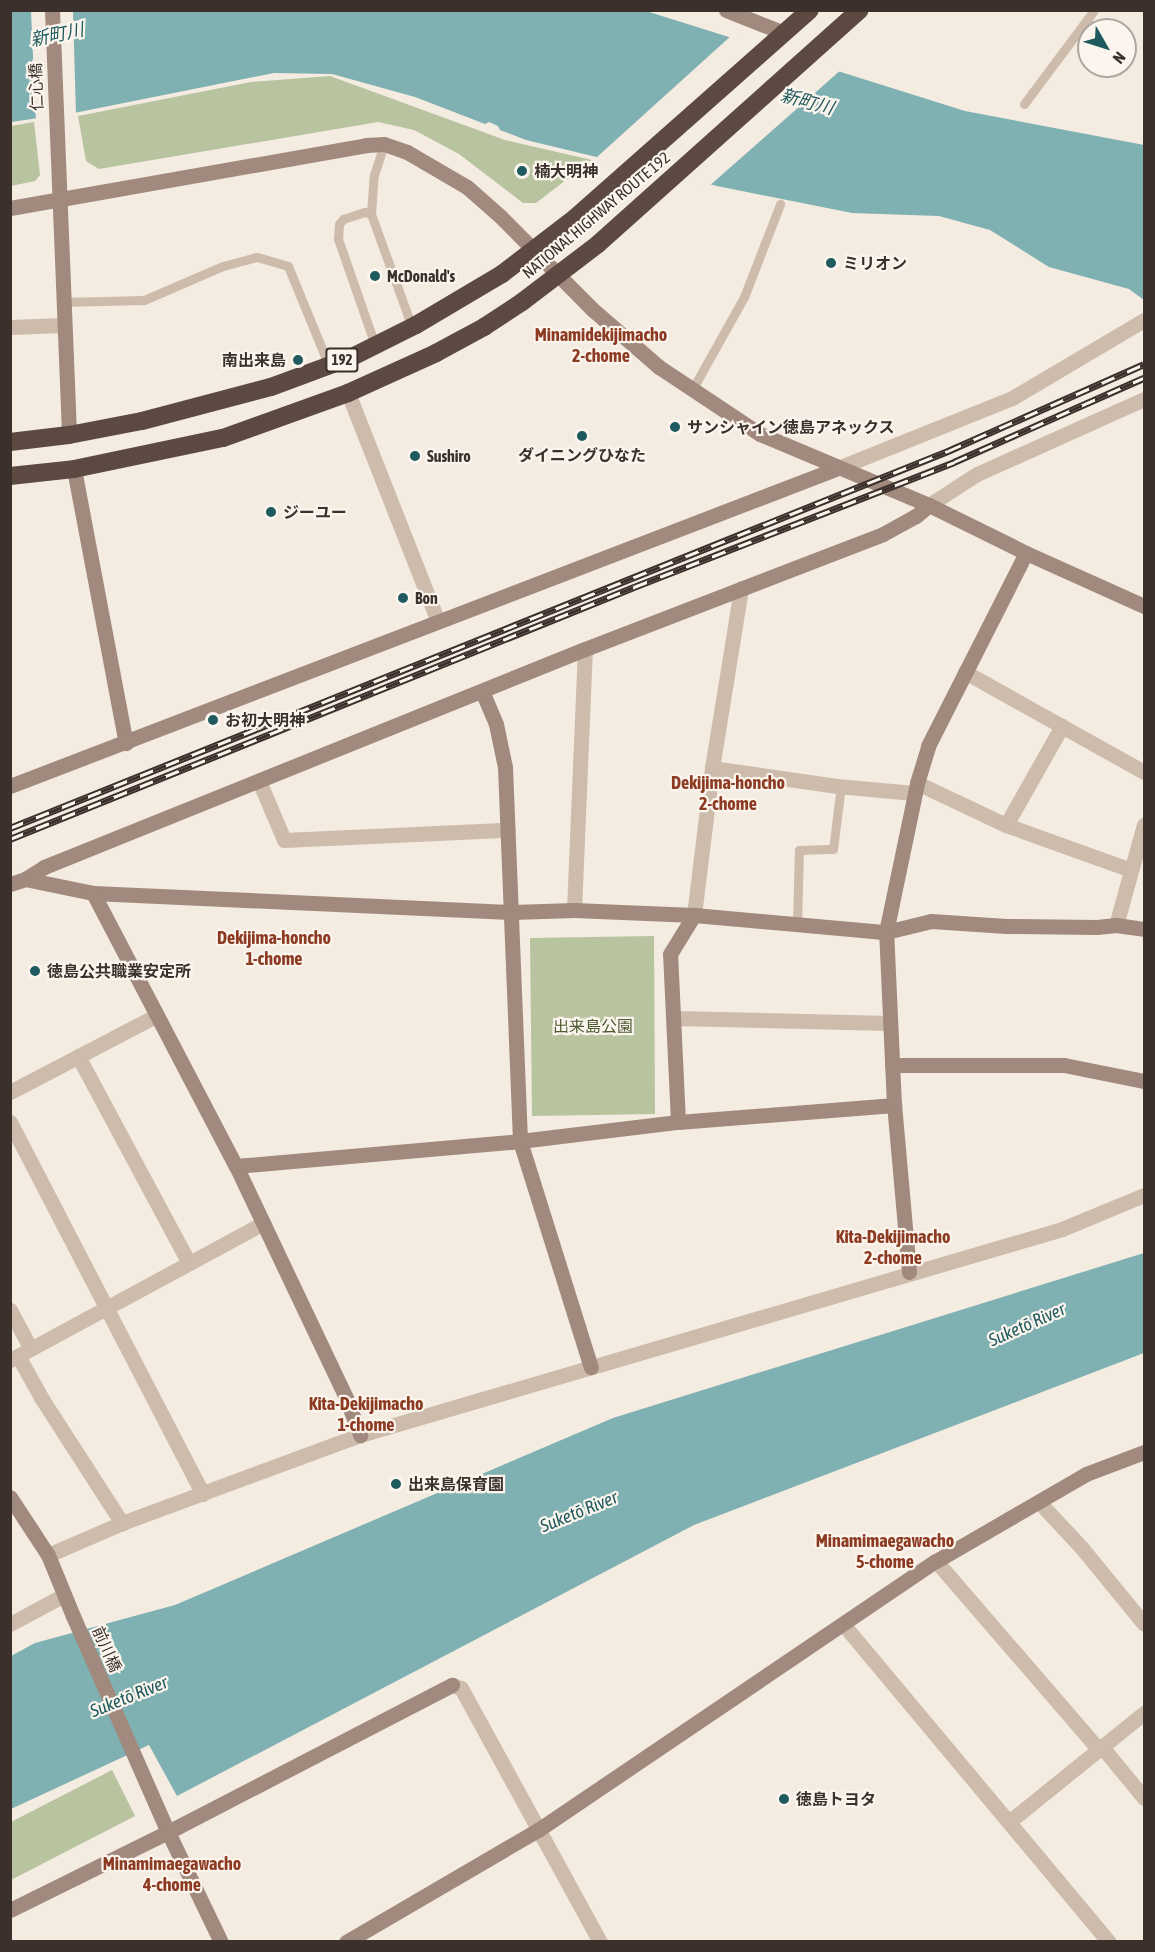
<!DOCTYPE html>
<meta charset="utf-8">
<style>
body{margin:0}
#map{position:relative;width:1155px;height:1952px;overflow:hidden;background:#f4ebe1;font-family:"Asap Condensed","Noto Sans JP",sans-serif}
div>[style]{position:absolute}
.green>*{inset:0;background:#b8c4a0}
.water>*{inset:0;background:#7fb0b2}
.pier>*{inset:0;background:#f4ebe1}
.lane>*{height:9px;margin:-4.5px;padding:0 4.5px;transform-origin:4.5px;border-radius:4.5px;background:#cdbbac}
.street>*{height:15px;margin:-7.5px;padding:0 7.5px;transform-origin:7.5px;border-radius:7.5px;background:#cdbbac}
.secondary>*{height:15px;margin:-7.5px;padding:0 7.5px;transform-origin:7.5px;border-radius:7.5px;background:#a18a7d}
.highway>*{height:18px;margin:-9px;padding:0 9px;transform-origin:9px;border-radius:9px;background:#5c4a42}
.rail>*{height:7px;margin-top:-3.5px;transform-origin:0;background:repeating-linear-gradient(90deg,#fbf5ee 0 14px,#3b302b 0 28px);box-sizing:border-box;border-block:2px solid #3b302b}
.dots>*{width:16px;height:16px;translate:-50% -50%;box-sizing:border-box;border:3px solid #fbf5ee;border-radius:50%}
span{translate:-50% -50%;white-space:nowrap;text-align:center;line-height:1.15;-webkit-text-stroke:4.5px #fbf5ee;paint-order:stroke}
.shield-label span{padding:2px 4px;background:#fbf5ee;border:2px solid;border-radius:4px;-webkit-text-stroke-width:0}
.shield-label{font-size:15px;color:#3b302b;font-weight:700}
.street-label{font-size:16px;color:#3b302b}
.poi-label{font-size:16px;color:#3b302b;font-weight:700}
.left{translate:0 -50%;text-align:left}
.right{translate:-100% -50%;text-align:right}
.park-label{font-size:16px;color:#4a5a2e}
.water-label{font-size:18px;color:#1f5a5e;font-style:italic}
.neighbourhood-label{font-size:18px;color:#8c3b22;font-weight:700}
.frame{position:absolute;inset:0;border:12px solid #3b302b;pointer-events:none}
.north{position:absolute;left:1077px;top:18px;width:60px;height:60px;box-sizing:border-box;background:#fbf5ee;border:2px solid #aea6a0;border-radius:50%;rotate:129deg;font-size:16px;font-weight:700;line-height:24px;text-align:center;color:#3b302b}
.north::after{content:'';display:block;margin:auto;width:21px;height:27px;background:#1f5a5e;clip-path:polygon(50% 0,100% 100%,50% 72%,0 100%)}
</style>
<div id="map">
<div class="green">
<i style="clip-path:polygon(330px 76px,505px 140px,592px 160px,536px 203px,523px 203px,459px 154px,414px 130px,378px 122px,99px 169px,86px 161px,78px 116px,251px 82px)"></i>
<i style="clip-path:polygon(34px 122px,40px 175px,35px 181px,11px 186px,11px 126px)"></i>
<i style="clip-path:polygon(654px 936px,655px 1114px,532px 1116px,530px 938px)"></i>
<i style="clip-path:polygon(112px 1770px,135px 1816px,11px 1880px,11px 1822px)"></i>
</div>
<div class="water">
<i style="clip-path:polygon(10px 11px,646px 11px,965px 111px,1144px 145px,1144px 300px,1129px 289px,1049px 267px,990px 230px,939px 216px,852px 213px,717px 186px,526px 140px,500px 130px,498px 126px,489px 122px,485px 124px,415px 97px,332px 74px,274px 73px,79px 112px,11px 122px)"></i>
<i style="clip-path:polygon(1144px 1253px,1144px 1353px,694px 1525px,177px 1796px,149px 1745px,11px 1809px,11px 1656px,35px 1643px,175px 1605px,613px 1418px)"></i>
</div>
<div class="pier">
<i style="clip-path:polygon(31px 11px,73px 11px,76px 115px,36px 122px)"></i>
<i style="clip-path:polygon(732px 35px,842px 69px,708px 187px,610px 164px,597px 157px)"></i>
</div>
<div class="lane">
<i style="left:1024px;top:104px;width:117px;rotate:-53.3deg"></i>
<i style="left:371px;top:214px;width:39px;rotate:-86deg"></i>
<i style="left:374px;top:175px;width:33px;rotate:-72deg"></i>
<i style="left:63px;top:302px;width:81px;rotate:-1.4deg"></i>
<i style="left:144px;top:300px;width:86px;rotate:-23.3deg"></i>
<i style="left:223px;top:266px;width:35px;rotate:-15deg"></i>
<i style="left:257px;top:257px;width:32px;rotate:16deg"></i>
<i style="left:288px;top:266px;width:108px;rotate:67.7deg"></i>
<i style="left:375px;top:345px;width:112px;rotate:-109.2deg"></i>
<i style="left:338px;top:239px;width:15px;rotate:-86deg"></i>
<i style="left:339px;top:224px;width:6px;rotate:-51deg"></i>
<i style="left:343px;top:219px;width:23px;rotate:-18deg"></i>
<i style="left:365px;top:212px;width:6px;rotate:18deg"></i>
<i style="left:371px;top:214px;width:120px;rotate:70.1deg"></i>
<i style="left:692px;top:390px;width:107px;rotate:-60.8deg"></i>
<i style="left:744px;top:297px;width:100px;rotate:-68.8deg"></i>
<i style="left:797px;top:924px;width:74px;rotate:-88.5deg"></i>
<i style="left:799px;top:850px;width:34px;rotate:-2deg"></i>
<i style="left:833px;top:849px;width:64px;rotate:-82.8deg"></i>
</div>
<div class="street">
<i style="left:10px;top:327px;width:53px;rotate:-2.2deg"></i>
<i style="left:348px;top:393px;width:245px;rotate:68.5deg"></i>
<i style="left:838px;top:468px;width:188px;rotate:-21.9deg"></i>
<i style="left:1012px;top:398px;width:153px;rotate:-30.6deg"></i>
<i style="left:929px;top:505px;width:57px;rotate:-32.9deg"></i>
<i style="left:977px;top:474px;width:183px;rotate:-24.2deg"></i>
<i style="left:965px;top:672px;width:205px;rotate:29.2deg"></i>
<i style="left:712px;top:768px;width:126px;rotate:8.2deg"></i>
<i style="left:837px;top:786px;width:77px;rotate:5.2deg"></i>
<i style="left:259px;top:781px;width:64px;rotate:67deg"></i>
<i style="left:284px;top:840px;width:224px;rotate:-2.6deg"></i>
<i style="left:917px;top:783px;width:98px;rotate:25.3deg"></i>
<i style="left:1006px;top:825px;width:133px;rotate:19.8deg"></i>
<i style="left:1006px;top:825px;width:114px;rotate:-60.5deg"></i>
<i style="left:574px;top:910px;width:261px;rotate:-87.6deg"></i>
<i style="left:694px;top:915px;width:148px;rotate:-83deg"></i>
<i style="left:712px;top:768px;width:182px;rotate:-80.8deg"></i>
<i style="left:1116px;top:925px;width:104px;rotate:-74.4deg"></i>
<i style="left:674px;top:1018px;width:216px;rotate:1.3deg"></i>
<i style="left:78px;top:1056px;width:235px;rotate:61.8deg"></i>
<i style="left:10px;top:1092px;width:166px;rotate:-27.6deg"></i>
<i style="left:10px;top:1122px;width:419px;rotate:62.6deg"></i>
<i style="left:10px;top:1310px;width:44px;rotate:61.7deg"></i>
<i style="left:18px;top:1356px;width:49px;rotate:60.8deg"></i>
<i style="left:42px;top:1399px;width:148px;rotate:57.2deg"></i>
<i style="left:10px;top:1360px;width:288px;rotate:-28.4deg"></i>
<i style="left:1039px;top:1502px;width:62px;rotate:47deg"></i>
<i style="left:1081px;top:1547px;width:99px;rotate:50.7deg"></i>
<i style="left:48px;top:1555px;width:81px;rotate:-23.4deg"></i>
<i style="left:122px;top:1523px;width:254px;rotate:-20.3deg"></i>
<i style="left:360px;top:1435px;width:732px;rotate:-16.35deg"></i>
<i style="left:1062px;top:1229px;width:89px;rotate:-22.5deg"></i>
<i style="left:936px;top:1561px;width:250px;rotate:49.2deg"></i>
<i style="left:10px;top:1624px;width:61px;rotate:-28.2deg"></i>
<i style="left:843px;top:1624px;width:415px;rotate:50.1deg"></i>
<i style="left:452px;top:1685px;width:9px;rotate:18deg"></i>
<i style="left:461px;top:1688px;width:290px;rotate:61.3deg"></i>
<i style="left:1102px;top:1747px;width:66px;rotate:50.5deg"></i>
<i style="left:1010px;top:1821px;width:172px;rotate:-38.9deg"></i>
</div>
<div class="secondary">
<i style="left:52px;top:10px;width:425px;rotate:87.7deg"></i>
<i style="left:726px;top:10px;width:62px;rotate:21.6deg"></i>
<i style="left:10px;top:208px;width:362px;rotate:-10deg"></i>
<i style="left:366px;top:145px;width:18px;rotate:-3deg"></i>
<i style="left:384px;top:144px;width:24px;rotate:19deg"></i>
<i style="left:407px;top:152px;width:69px;rotate:30.3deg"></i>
<i style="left:467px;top:187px;width:44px;rotate:41.3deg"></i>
<i style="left:500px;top:216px;width:131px;rotate:45.3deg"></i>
<i style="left:592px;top:309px;width:89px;rotate:40.9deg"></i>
<i style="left:659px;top:367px;width:121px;rotate:33.6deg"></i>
<i style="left:760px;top:434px;width:183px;rotate:22.8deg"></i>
<i style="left:929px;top:505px;width:108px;rotate:26.3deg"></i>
<i style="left:1026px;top:553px;width:129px;rotate:24.2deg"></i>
<i style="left:74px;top:469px;width:279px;rotate:79.3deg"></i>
<i style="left:482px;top:691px;width:36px;rotate:67deg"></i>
<i style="left:496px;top:724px;width:44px;rotate:78.2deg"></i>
<i style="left:505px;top:767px;width:374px;rotate:87.7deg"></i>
<i style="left:520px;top:1141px;width:237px;rotate:72.6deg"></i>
<i style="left:10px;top:786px;width:887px;rotate:-21.01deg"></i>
<i style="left:25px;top:879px;width:22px;rotate:-32deg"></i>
<i style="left:44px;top:867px;width:583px;rotate:-21.95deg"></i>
<i style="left:585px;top:649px;width:319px;rotate:-21.1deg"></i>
<i style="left:883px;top:534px;width:38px;rotate:-29deg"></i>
<i style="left:916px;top:516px;width:17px;rotate:-40deg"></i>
<i style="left:10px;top:884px;width:16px;rotate:-18deg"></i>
<i style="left:25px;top:879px;width:69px;rotate:11.6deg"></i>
<i style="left:93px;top:893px;width:419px;rotate:2.6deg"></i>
<i style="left:512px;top:912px;width:62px;rotate:-1.8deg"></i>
<i style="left:574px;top:910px;width:120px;rotate:2.4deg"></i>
<i style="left:694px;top:915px;width:193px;rotate:5.1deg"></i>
<i style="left:886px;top:932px;width:46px;rotate:-13.7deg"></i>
<i style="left:931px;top:921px;width:75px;rotate:3.8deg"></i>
<i style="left:1006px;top:926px;width:91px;rotate:0.6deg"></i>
<i style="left:1097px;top:927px;width:19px;rotate:-6deg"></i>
<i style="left:1116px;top:925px;width:28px;rotate:8deg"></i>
<i style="left:93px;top:893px;width:308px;rotate:62.4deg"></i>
<i style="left:236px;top:1166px;width:257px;rotate:64.6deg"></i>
<i style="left:346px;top:1398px;width:40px;rotate:69deg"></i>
<i style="left:892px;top:1065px;width:172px"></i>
<i style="left:1064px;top:1065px;width:82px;rotate:11.3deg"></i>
<i style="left:678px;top:1122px;width:168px;rotate:-92.7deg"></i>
<i style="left:670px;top:954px;width:46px;rotate:-58.4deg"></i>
<i style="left:236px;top:1166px;width:285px;rotate:-5deg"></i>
<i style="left:520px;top:1141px;width:159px;rotate:-6.9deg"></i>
<i style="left:678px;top:1122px;width:217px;rotate:-4.5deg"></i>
<i style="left:909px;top:1272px;width:168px;rotate:-95.1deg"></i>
<i style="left:894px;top:1105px;width:173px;rotate:-92.6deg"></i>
<i style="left:886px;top:932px;width:152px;rotate:-78.2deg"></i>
<i style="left:917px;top:783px;width:39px;rotate:-73deg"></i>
<i style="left:928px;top:746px;width:216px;rotate:-63.1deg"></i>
<i style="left:10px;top:1497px;width:69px;rotate:56.8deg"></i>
<i style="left:48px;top:1555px;width:66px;rotate:67.7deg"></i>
<i style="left:73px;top:1616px;width:236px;rotate:66.3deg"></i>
<i style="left:168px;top:1832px;width:122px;rotate:64.3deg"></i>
<i style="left:10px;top:1910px;width:176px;rotate:-26.3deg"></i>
<i style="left:168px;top:1832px;width:320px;rotate:-27.4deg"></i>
<i style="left:346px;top:1942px;width:222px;rotate:-30.3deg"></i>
<i style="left:538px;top:1830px;width:480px;rotate:-34.1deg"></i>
<i style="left:936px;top:1561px;width:173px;rotate:-30.1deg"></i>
<i style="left:1086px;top:1474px;width:62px;rotate:-20.8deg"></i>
</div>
<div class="highway">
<i style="left:10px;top:442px;width:59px;rotate:-6.8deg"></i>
<i style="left:69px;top:435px;width:74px;rotate:-10.9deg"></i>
<i style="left:142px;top:421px;width:133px;rotate:-14.8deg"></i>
<i style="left:271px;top:387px;width:86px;rotate:-20.3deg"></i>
<i style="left:352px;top:357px;width:72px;rotate:-26.6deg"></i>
<i style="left:416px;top:325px;width:100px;rotate:-30.7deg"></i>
<i style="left:502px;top:274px;width:93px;rotate:-37.6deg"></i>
<i style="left:576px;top:217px;width:312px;rotate:-41.5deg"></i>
<i style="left:10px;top:476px;width:64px;rotate:-6.2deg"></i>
<i style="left:74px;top:469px;width:152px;rotate:-11.8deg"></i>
<i style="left:223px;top:438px;width:133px;rotate:-19.8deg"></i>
<i style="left:348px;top:393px;width:97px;rotate:-24.4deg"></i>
<i style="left:436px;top:353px;width:55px;rotate:-28.4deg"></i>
<i style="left:484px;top:327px;width:45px;rotate:-33.3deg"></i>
<i style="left:522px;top:302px;width:96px;rotate:-37.3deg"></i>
<i style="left:598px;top:244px;width:351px;rotate:-41.8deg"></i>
</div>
<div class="rail">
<i style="left:10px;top:828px;width:1011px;rotate:-21.9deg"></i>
<i style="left:948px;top:451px;width:214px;rotate:-23.9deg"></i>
<i style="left:10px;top:839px;width:673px;rotate:-21.99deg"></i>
<i style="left:634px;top:587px;width:344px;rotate:-21.3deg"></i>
<i style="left:954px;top:462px;width:208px;rotate:-23.9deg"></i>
</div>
<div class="dots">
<i style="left:522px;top:171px;background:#1f5a5e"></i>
<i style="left:831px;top:263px;background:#1f5a5e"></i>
<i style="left:375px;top:276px;background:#1f5a5e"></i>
<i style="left:298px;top:360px;background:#1f5a5e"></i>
<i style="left:675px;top:427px;background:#1f5a5e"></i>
<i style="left:582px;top:436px;background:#1f5a5e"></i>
<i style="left:415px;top:456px;background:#1f5a5e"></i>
<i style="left:271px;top:512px;background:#1f5a5e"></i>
<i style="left:403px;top:598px;background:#1f5a5e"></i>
<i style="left:213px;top:720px;background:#1f5a5e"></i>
<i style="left:35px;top:971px;background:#1f5a5e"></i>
<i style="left:396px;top:1484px;background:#1f5a5e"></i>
<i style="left:784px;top:1799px;background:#1f5a5e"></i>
</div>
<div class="shield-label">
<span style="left:342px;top:360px">192</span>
</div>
<div class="street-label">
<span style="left:36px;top:87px;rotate:-92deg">仁心橋</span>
<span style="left:596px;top:215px;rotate:-40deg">NATIONAL HIGHWAY ROUTE 192</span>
<span style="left:107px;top:1649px;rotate:66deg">前川橋</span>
</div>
<div class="poi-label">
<span class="left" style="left:534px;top:171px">楠大明神</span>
<span class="left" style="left:843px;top:263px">ミリオン</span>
<span class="left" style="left:387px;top:276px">McDonald's</span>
<span class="right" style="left:286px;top:360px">南出来島</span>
<span class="left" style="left:687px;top:427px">サンシャイン徳島アネックス</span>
<span style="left:582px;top:455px">ダイニングひなた</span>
<span class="left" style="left:427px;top:456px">Sushiro</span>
<span class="left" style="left:283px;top:512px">ジーユー</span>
<span class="left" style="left:415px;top:598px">Bon</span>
<span class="left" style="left:225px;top:720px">お初大明神</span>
<span class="left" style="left:47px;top:971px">徳島公共職業安定所</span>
<span class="left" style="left:408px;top:1484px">出来島保育園</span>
<span class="left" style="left:796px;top:1799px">徳島トヨタ</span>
</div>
<div class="park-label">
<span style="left:593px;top:1026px">出来島公園</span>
</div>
<div class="water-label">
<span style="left:57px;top:35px;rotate:-12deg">新町川</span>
<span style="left:807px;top:102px;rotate:15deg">新町川</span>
<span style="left:1027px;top:1325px;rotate:-24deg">Suketō River</span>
<span style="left:579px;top:1512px;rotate:-22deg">Suketō River</span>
<span style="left:129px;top:1697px;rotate:-22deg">Suketō River</span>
</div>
<div class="neighbourhood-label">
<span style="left:601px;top:346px">Minamidekijimacho<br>2-chome</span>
<span style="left:728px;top:794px">Dekijima-honcho<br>2-chome</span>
<span style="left:274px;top:949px">Dekijima-honcho<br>1-chome</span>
<span style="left:893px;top:1248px">Kita-Dekijimacho<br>2-chome</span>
<span style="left:366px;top:1415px">Kita-Dekijimacho<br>1-chome</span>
<span style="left:885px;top:1552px">Minamimaegawacho<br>5-chome</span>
<span style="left:172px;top:1875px">Minamimaegawacho<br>4-chome</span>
</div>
<div class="frame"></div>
<div class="north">N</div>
</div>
